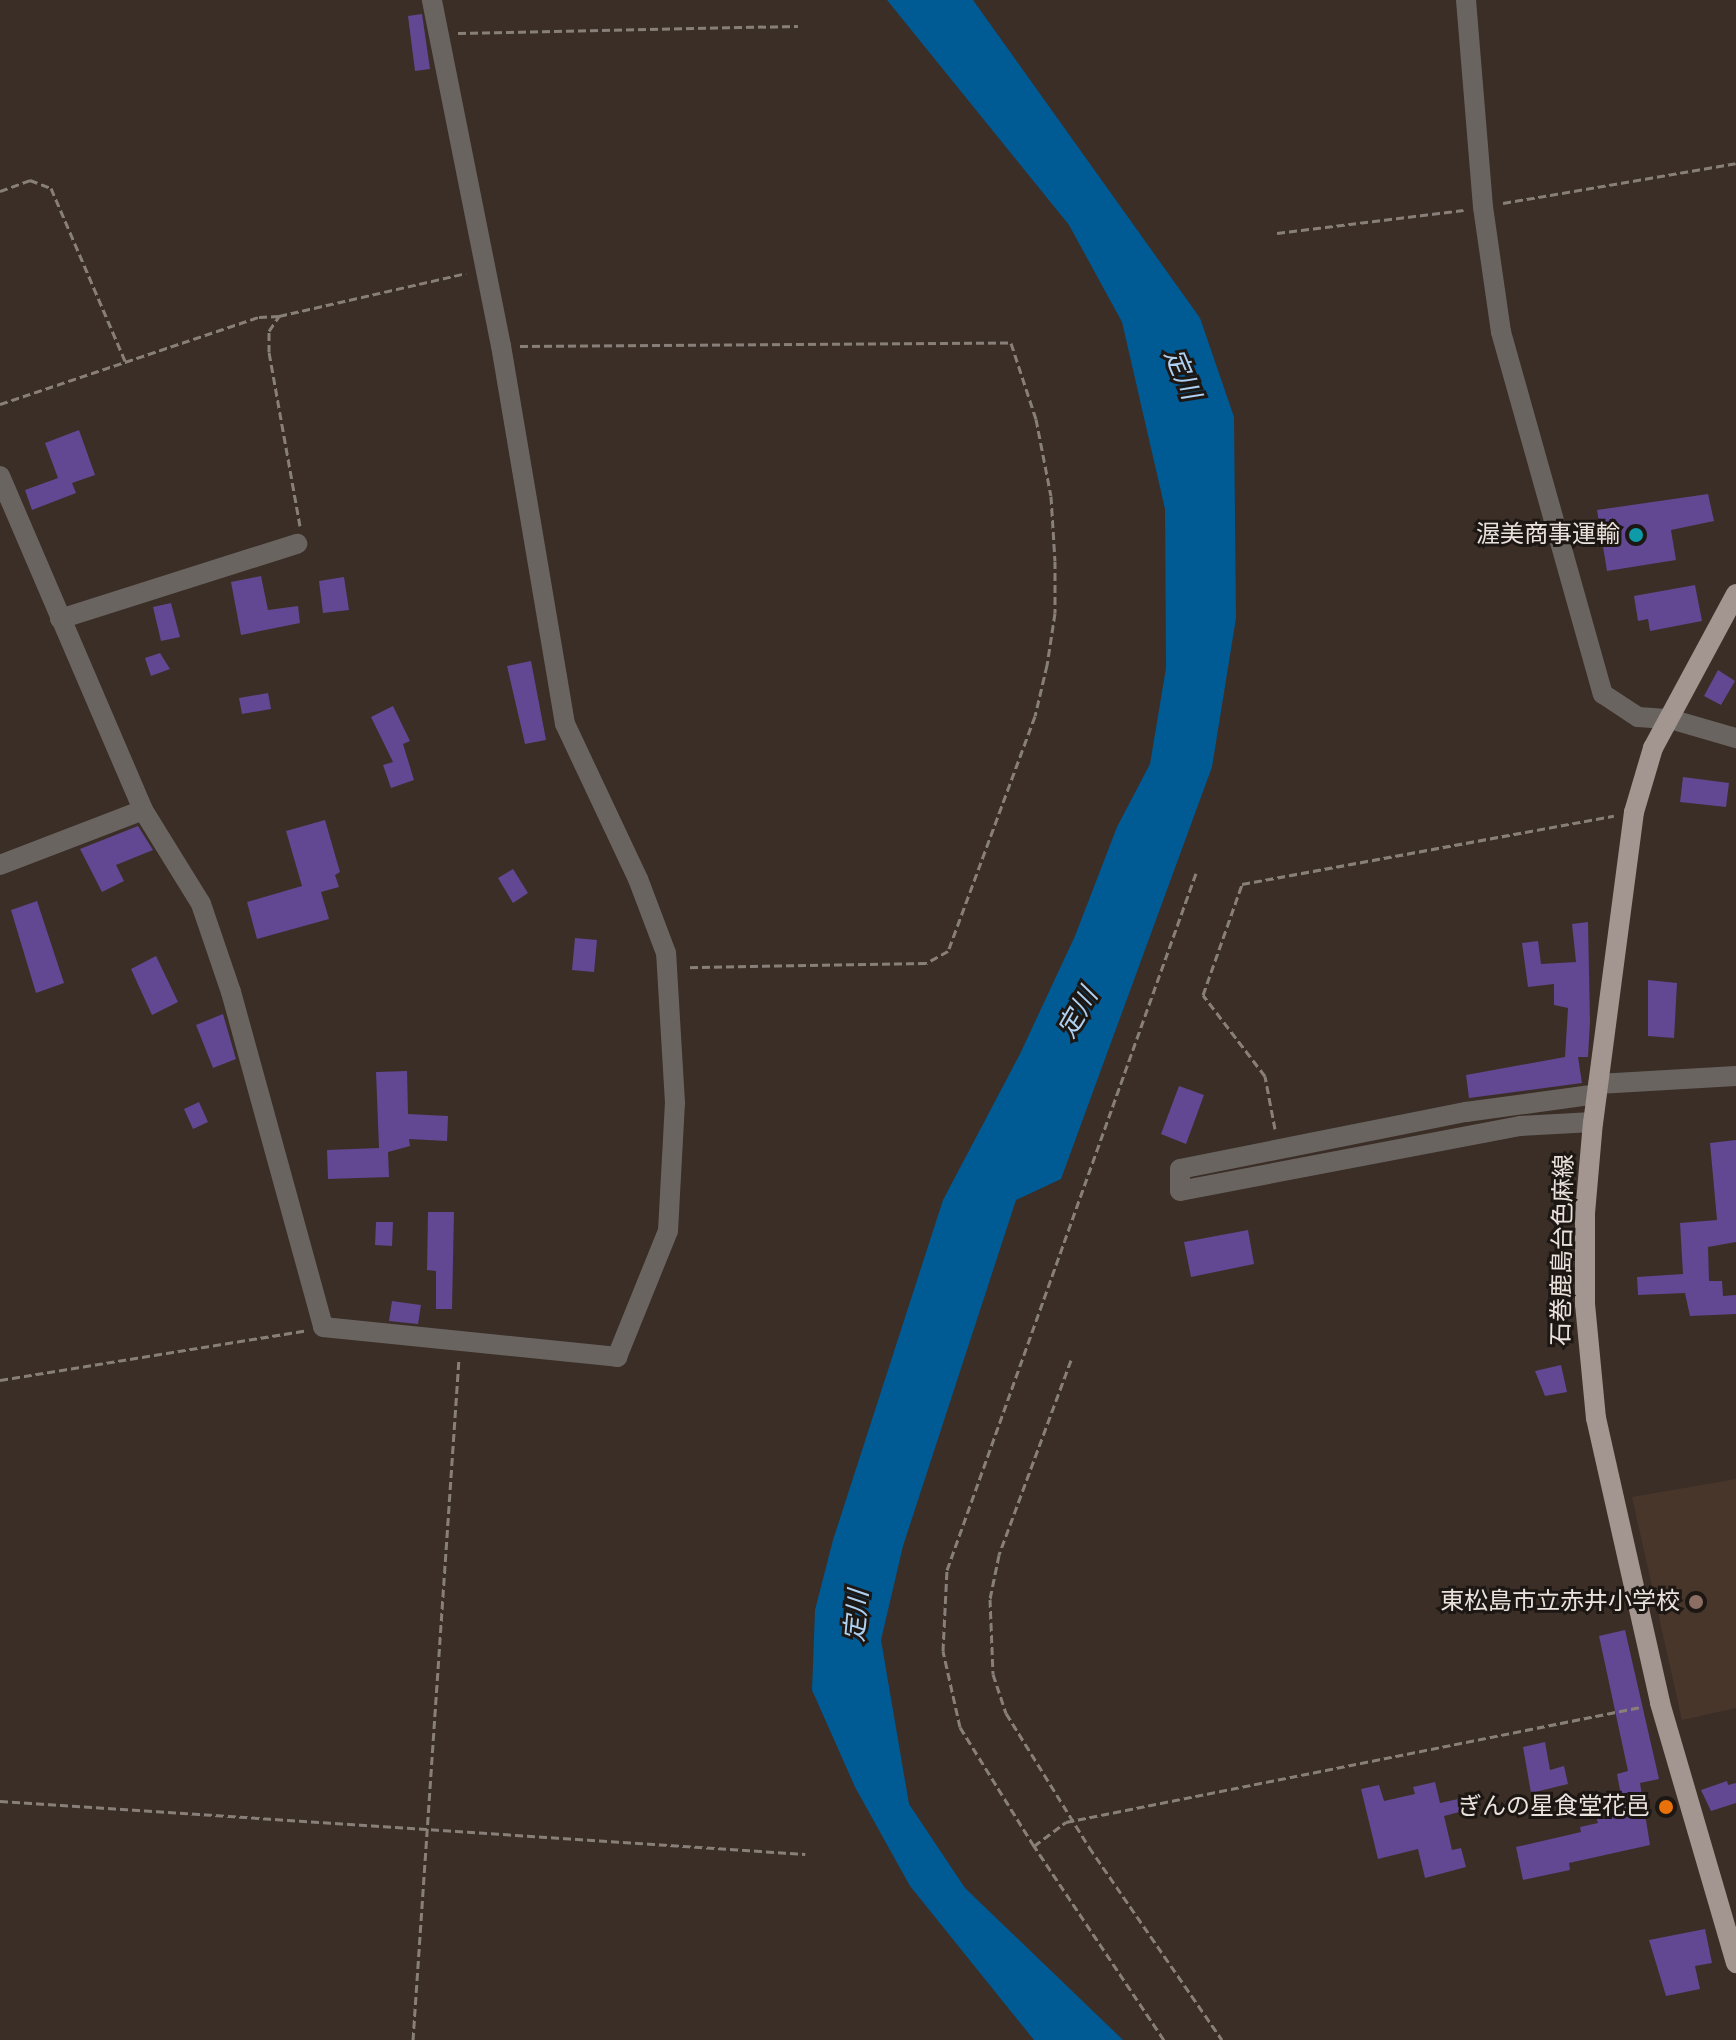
<!DOCTYPE html>
<meta charset="utf-8">
<style>
body{margin:0}
#map{position:relative;width:1736px;height:2040px;overflow:hidden;background:#3a2e27;font-family:"Varela Round","Noto Sans JP",sans-serif}
div>[style]{position:absolute}
.built>*{inset:0;background:#48362b}
.water>*{inset:0;background:#005a94}
.building>*{inset:0;background:#624792}
.path>*{height:3px;margin-top:-1.5px;transform-origin:0;background:repeating-linear-gradient(90deg,#897f79 0 8px,transparent 0 12px)}
.minor>*{height:20px;margin:-10px;padding:0 10px;transform-origin:10px;border-radius:10px;background:#6a6461}
.major>*{height:20px;margin:-10px;padding:0 10px;transform-origin:10px;border-radius:10px;background:#a3958f}
.dots>*{width:22px;height:22px;translate:-50% -50%;box-sizing:border-box;border:4px solid #1d1714;border-radius:50%}
span{translate:-50% -50%;white-space:nowrap;text-align:center;line-height:1.15;-webkit-text-stroke:6px #1d1714;paint-order:stroke}
.poi-label{font-size:24px;color:#eae2dd}
.right{translate:-100% -50%;text-align:right}
.street-label{font-size:24px;color:#eae2dd}
.water-label{font-size:26px;color:#aed1f2;font-style:italic}
</style>
<div id="map">
<div class="built">
<i style="clip-path:polygon(1736px 1479px,1736px 1708px,1682px 1720px,1632px 1497px)"></i>
</div>
<div class="water">
<i style="clip-path:polygon(887px 0,973px 0,1200px 318px,1234px 417px,1236px 618px,1212px 767px,1061px 1179px,1016px 1200px,903px 1546px,881px 1640px,909px 1804px,965px 1888px,1123px 2040px,1034px 2040px,910px 1886px,855px 1787px,812px 1690px,815px 1610px,833px 1540px,943px 1200px,1020px 1054px,1075px 936px,1117px 827px,1150px 764px,1166px 668px,1165px 509px,1122px 322px,1069px 225px)"></i>
</div>
<div class="building">
<i style="clip-path:polygon(422px 14px,430px 69px,415px 71px,408px 16px)"></i>
<i style="clip-path:polygon(79px 430px,95px 475px,72px 483px,76px 493px,32px 510px,25px 490px,58px 478px,45px 443px)"></i>
<i style="clip-path:polygon(1708px 494px,1714px 521px,1671px 530px,1676px 560px,1607px 571px,1597px 510px)"></i>
<i style="clip-path:polygon(261px 576px,268px 610px,298px 606px,300px 623px,241px 635px,231px 582px)"></i>
<i style="clip-path:polygon(344px 577px,349px 610px,323px 613px,319px 581px)"></i>
<i style="clip-path:polygon(1695px 585px,1702px 621px,1650px 631px,1648px 619px,1638px 621px,1634px 596px)"></i>
<i style="clip-path:polygon(171px 603px,180px 637px,161px 641px,153px 607px)"></i>
<i style="clip-path:polygon(160px 653px,170px 669px,151px 676px,145px 658px)"></i>
<i style="clip-path:polygon(531px 661px,546px 740px,525px 744px,507px 666px)"></i>
<i style="clip-path:polygon(1718px 670px,1735px 681px,1721px 705px,1704px 696px)"></i>
<i style="clip-path:polygon(268px 693px,271px 709px,242px 714px,239px 698px)"></i>
<i style="clip-path:polygon(393px 706px,410px 741px,403px 744px,414px 780px,391px 788px,383px 765px,393px 762px,371px 717px)"></i>
<i style="clip-path:polygon(1683px 777px,1729px 783px,1726px 807px,1680px 802px)"></i>
<i style="clip-path:polygon(325px 820px,340px 872px,335px 875px,339px 887px,321px 892px,329px 919px,257px 939px,247px 902px,302px 886px,286px 831px)"></i>
<i style="clip-path:polygon(138px 826px,153px 850px,116px 865px,124px 881px,102px 892px,80px 849px)"></i>
<i style="clip-path:polygon(513px 869px,528px 893px,513px 903px,498px 878px)"></i>
<i style="clip-path:polygon(37px 901px,64px 983px,36px 993px,11px 910px)"></i>
<i style="clip-path:polygon(1588px 922px,1590px 1022px,1588px 1057px,1578px 1057px,1582px 1083px,1469px 1098px,1466px 1075px,1565px 1057px,1568px 1008px,1554px 1005px,1554px 984px,1528px 987px,1522px 943px,1538px 941px,1541px 964px,1576px 962px,1572px 924px)"></i>
<i style="clip-path:polygon(575px 938px,597px 940px,594px 972px,572px 970px)"></i>
<i style="clip-path:polygon(156px 956px,178px 1002px,152px 1015px,131px 969px)"></i>
<i style="clip-path:polygon(1648px 980px,1677px 983px,1674px 1038px,1648px 1036px)"></i>
<i style="clip-path:polygon(223px 1014px,236px 1059px,213px 1068px,196px 1025px)"></i>
<i style="clip-path:polygon(407px 1071px,408px 1114px,448px 1116px,447px 1141px,409px 1139px,410px 1146px,388px 1152px,389px 1177px,328px 1179px,327px 1150px,379px 1148px,376px 1072px)"></i>
<i style="clip-path:polygon(1179px 1086px,1204px 1095px,1186px 1144px,1161px 1134px)"></i>
<i style="clip-path:polygon(199px 1102px,208px 1122px,193px 1129px,184px 1109px)"></i>
<i style="clip-path:polygon(1736px 1140px,1736px 1242px,1708px 1247px,1709px 1281px,1722px 1281px,1723px 1296px,1736px 1295px,1736px 1314px,1690px 1316px,1685px 1293px,1638px 1295px,1637px 1277px,1683px 1274px,1680px 1223px,1717px 1220px,1710px 1143px)"></i>
<i style="clip-path:polygon(428px 1212px,454px 1212px,452px 1309px,436px 1309px,436px 1271px,427px 1270px)"></i>
<i style="clip-path:polygon(376px 1222px,393px 1222px,392px 1246px,375px 1245px)"></i>
<i style="clip-path:polygon(1248px 1230px,1254px 1264px,1191px 1277px,1184px 1242px)"></i>
<i style="clip-path:polygon(392px 1301px,421px 1305px,418px 1324px,389px 1321px)"></i>
<i style="clip-path:polygon(1561px 1365px,1567px 1392px,1545px 1396px,1535px 1371px)"></i>
<i style="clip-path:polygon(1625px 1630px,1659px 1779px,1640px 1783px,1650px 1845px,1569px 1863px,1570px 1870px,1523px 1880px,1516px 1847px,1581px 1832px,1580px 1827px,1598px 1823px,1596px 1817px,1624px 1811px,1617px 1774px,1628px 1771px,1599px 1636px)"></i>
<i style="clip-path:polygon(1545px 1742px,1550px 1770px,1564px 1766px,1568px 1784px,1531px 1793px,1523px 1747px)"></i>
<i style="clip-path:polygon(1727px 1781px,1728px 1785px,1736px 1783px,1736px 1803px,1711px 1811px,1701px 1790px)"></i>
<i style="clip-path:polygon(1435px 1782px,1440px 1803px,1472px 1796px,1475px 1808px,1444px 1816px,1452px 1850px,1461px 1848px,1466px 1867px,1425px 1878px,1418px 1849px,1378px 1859px,1361px 1789px,1379px 1785px,1384px 1801px,1415px 1794px,1413px 1787px)"></i>
<i style="clip-path:polygon(1705px 1929px,1712px 1963px,1695px 1966px,1700px 1989px,1666px 1996px,1649px 1940px)"></i>
</div>
<div class="path">
<i style="left:458px;top:33px;width:340px;rotate:-1.2deg"></i>
<i style="left:0;top:191px;width:32px;rotate:-20deg"></i>
<i style="left:30px;top:180px;width:22px;rotate:21deg"></i>
<i style="left:51px;top:188px;width:188px;rotate:66.8deg"></i>
<i style="left:1503px;top:203px;width:236px;rotate:-9.7deg"></i>
<i style="left:1277px;top:233px;width:188px;rotate:-7deg"></i>
<i style="left:520px;top:346px;width:491px;rotate:-0.4deg"></i>
<i style="left:1011px;top:343px;width:80px;rotate:71.8deg"></i>
<i style="left:1036px;top:419px;width:78px;rotate:79deg"></i>
<i style="left:1051px;top:496px;width:65px;rotate:86.5deg"></i>
<i style="left:1055px;top:561px;width:52px;rotate:90deg"></i>
<i style="left:1055px;top:613px;width:53px;rotate:98.7deg"></i>
<i style="left:1047px;top:665px;width:52px;rotate:103.2deg"></i>
<i style="left:1035px;top:716px;width:251px;rotate:110.3deg"></i>
<i style="left:948px;top:951px;width:25px;rotate:151deg"></i>
<i style="left:926px;top:963px;width:240px;rotate:179deg"></i>
<i style="left:0;top:404px;width:273px;rotate:-18.6deg"></i>
<i style="left:259px;top:317px;width:20px;rotate:-3deg"></i>
<i style="left:300px;top:526px;width:177px;rotate:-100.1deg"></i>
<i style="left:269px;top:352px;width:21px;rotate:-90deg"></i>
<i style="left:269px;top:331px;width:18px;rotate:-56deg"></i>
<i style="left:279px;top:316px;width:192px;rotate:-12.9deg"></i>
<i style="left:1275px;top:1129px;width:54px;rotate:-100.7deg"></i>
<i style="left:1265px;top:1076px;width:102px;rotate:-127.4deg"></i>
<i style="left:1203px;top:995px;width:118px;rotate:-70.6deg"></i>
<i style="left:1242px;top:884px;width:378px;rotate:-10.4deg"></i>
<i style="left:1071px;top:1360px;width:208px;rotate:110.3deg"></i>
<i style="left:999px;top:1555px;width:45px;rotate:101.6deg"></i>
<i style="left:990px;top:1599px;width:75px;rotate:87.7deg"></i>
<i style="left:993px;top:1674px;width:41px;rotate:71.6deg"></i>
<i style="left:1006px;top:1713px;width:158px;rotate:58.2deg"></i>
<i style="left:1089px;top:1847px;width:234px;rotate:55.4deg"></i>
<i style="left:0;top:1380px;width:308px;rotate:-9.2deg"></i>
<i style="left:0;top:1801px;width:807px;rotate:3.77deg"></i>
<i style="left:1034px;top:1846px;width:140px;rotate:-121.9deg"></i>
<i style="left:960px;top:1727px;width:78px;rotate:-102.6deg"></i>
<i style="left:943px;top:1651px;width:81px;rotate:-87.2deg"></i>
<i style="left:947px;top:1570px;width:740px;rotate:-70.34deg"></i>
<i style="left:413px;top:2040px;width:684px;rotate:-86.14deg"></i>
<i style="left:1164px;top:2040px;width:234px;rotate:-123.8deg"></i>
<i style="left:1034px;top:1846px;width:40px;rotate:-37deg"></i>
<i style="left:1066px;top:1822px;width:586px;rotate:-11.31deg"></i>
</div>
<div class="minor">
<i style="left:1466px;top:0;width:208px;rotate:85.3deg"></i>
<i style="left:1483px;top:207px;width:126px;rotate:81.8deg"></i>
<i style="left:1501px;top:332px;width:376px;rotate:74.3deg"></i>
<i style="left:1603px;top:694px;width:42px;rotate:33.3deg"></i>
<i style="left:1638px;top:717px;width:32px;rotate:4deg"></i>
<i style="left:1670px;top:719px;width:69px;rotate:16.1deg"></i>
<i style="left:0;top:476px;width:363px;rotate:66.8deg"></i>
<i style="left:143px;top:810px;width:110px;rotate:58.3deg"></i>
<i style="left:201px;top:904px;width:93px;rotate:71.2deg"></i>
<i style="left:231px;top:992px;width:347px;rotate:74.6deg"></i>
<i style="left:323px;top:1327px;width:296px;rotate:5.8deg"></i>
<i style="left:617px;top:1357px;width:136px;rotate:-68deg"></i>
<i style="left:668px;top:1231px;width:128px;rotate:-86.9deg"></i>
<i style="left:675px;top:1103px;width:150px;rotate:-93.4deg"></i>
<i style="left:666px;top:953px;width:79px;rotate:-110.7deg"></i>
<i style="left:638px;top:879px;width:171px;rotate:-115.2deg"></i>
<i style="left:565px;top:724px;width:383px;rotate:-99.6deg"></i>
<i style="left:501px;top:346px;width:353px;rotate:-101.3deg"></i>
<i style="left:60px;top:619px;width:249px;rotate:-17.6deg"></i>
<i style="left:0;top:865px;width:153px;rotate:-21deg"></i>
<i style="left:1598px;top:1084px;width:138px;rotate:-3.3deg"></i>
<i style="left:1593px;top:1122px;width:73px;rotate:176.9deg"></i>
<i style="left:1520px;top:1126px;width:346px;rotate:169.2deg"></i>
<i style="left:1180px;top:1191px;width:22px;rotate:-90deg"></i>
<i style="left:1180px;top:1169px;width:292px;rotate:-11.3deg"></i>
<i style="left:1466px;top:1112px;width:132px;rotate:-7.8deg"></i>
</div>
<div class="major">
<i style="left:1736px;top:594px;width:175px;rotate:118.3deg"></i>
<i style="left:1653px;top:748px;width:67px;rotate:106.5deg"></i>
<i style="left:1634px;top:812px;width:313px;rotate:97.5deg"></i>
<i style="left:1593px;top:1122px;width:92px;rotate:95deg"></i>
<i style="left:1585px;top:1214px;width:90px;rotate:90deg"></i>
<i style="left:1585px;top:1304px;width:115px;rotate:84.5deg"></i>
<i style="left:1596px;top:1418px;width:292px;rotate:77.3deg"></i>
<i style="left:1660px;top:1703px;width:271px;rotate:73.7deg"></i>
</div>
<div class="dots">
<i style="left:1636px;top:535px;background:#0f9aa8"></i>
<i style="left:1696px;top:1602px;background:#8d6e63"></i>
<i style="left:1666px;top:1807px;background:#e8710a"></i>
</div>
<div class="poi-label">
<span class="right" style="left:1620px;top:535px">渥美商事運輸</span>
<span class="right" style="left:1680px;top:1602px">東松島市立赤井小学校</span>
<span class="right" style="left:1650px;top:1807px">ぎんの星食堂花邑</span>
</div>
<div class="street-label">
<span style="left:1563px;top:1250px;rotate:-89deg">石巻鹿島台色麻線</span>
</div>
<div class="water-label">
<span style="left:1182px;top:374px;rotate:67deg">定川</span>
<span style="left:1078px;top:1013px;rotate:-60deg">定川</span>
<span style="left:857px;top:1616px;rotate:-85deg">定川</span>
</div>
</div>
